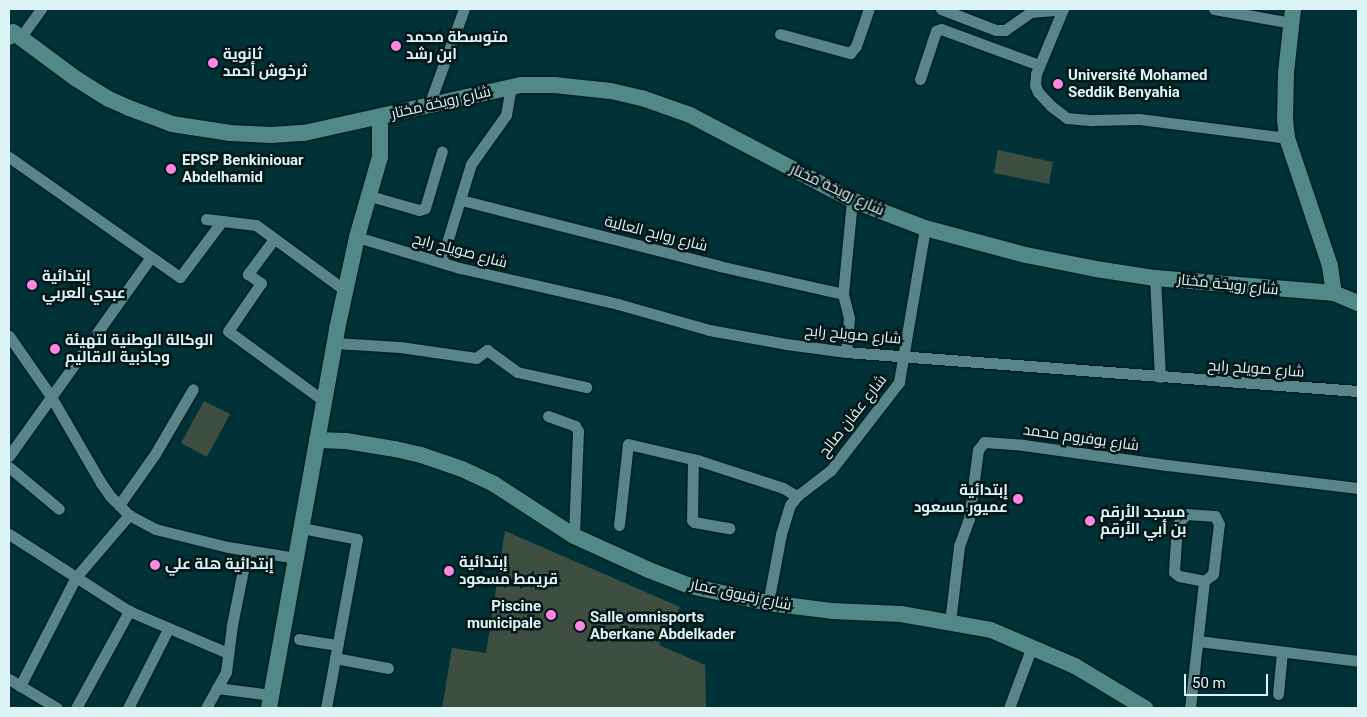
<!DOCTYPE html>
<meta charset="utf-8">
<style>
body{margin:0}
#map{position:relative;width:1367px;height:717px;overflow:hidden;background:#003237;font-family:Roboto,Cairo,sans-serif}
div>[style]{position:absolute}
.green>*{inset:0;background:#3e4f42}
.roads{filter:drop-shadow(0 0 1px #02171a) drop-shadow(0 0 1px #02171a)}
.minor>*{height:11px;margin:-5.5px;padding:0 5.5px;transform-origin:5.5px;border-radius:5.5px;background:#59858a}
.secondary>*{height:16px;margin:-8px;padding:0 8px;transform-origin:8px;border-radius:8px;background:#518987}
.dots>*{width:14px;height:14px;translate:-50% -50%;box-sizing:border-box;border:2px solid #051719;border-radius:50%}
span{translate:-50% -50%;white-space:nowrap;text-align:center;line-height:1.15;-webkit-text-stroke:5px #051719;paint-order:stroke}
.poi-label{font-size:15px;color:#ddf4f6;font-weight:700}
.left{translate:0 -50%;text-align:left}
.right{translate:-100% -50%;text-align:right}
.street-label{font-size:15px;color:#ddf4f6}
.frame{position:absolute;inset:0;border:10px solid #ddf4f6;pointer-events:none}
.scale{position:absolute;left:1184px;top:674px;width:84px;height:22px;box-sizing:border-box;border:2px solid #ddf4f6;border-top:0;padding-left:6px;font-size:15px;line-height:18px;white-space:nowrap;color:#ddf4f6;-webkit-text-stroke:4px #051719;paint-order:stroke}
</style>
<div id="map">
<div class="green">
<i style="clip-path:polygon(998px 150px,1053px 162px,1049px 184px,994px 173px)"></i>
<i style="clip-path:polygon(204px 401px,230px 414px,207px 457px,181px 443px)"></i>
<i style="clip-path:polygon(505px 531px,680px 607px,659px 645px,705px 665px,706px 708px,442px 708px,452px 648px,486px 653px)"></i>
</div>
<div class="roads">
<div class="minor">
<i style="left:941px;top:9px;width:59px;rotate:20.9deg"></i>
<i style="left:996px;top:30px;width:9px"></i>
<i style="left:1005px;top:30px;width:32px;rotate:-35deg"></i>
<i style="left:1031px;top:12px;width:32px;rotate:-5deg"></i>
<i style="left:1063px;top:9px;width:70px;rotate:112.6deg"></i>
<i style="left:1036px;top:74px;width:11px;rotate:95deg"></i>
<i style="left:1035px;top:85px;width:8px;rotate:67deg"></i>
<i style="left:1038px;top:92px;width:19px;rotate:47deg"></i>
<i style="left:1051px;top:106px;width:20px;rotate:37deg"></i>
<i style="left:1067px;top:118px;width:25px;rotate:5deg"></i>
<i style="left:1092px;top:120px;width:47px;rotate:-1.2deg"></i>
<i style="left:1139px;top:119px;width:149px;rotate:7.3deg"></i>
<i style="left:1214px;top:9px;width:78px;rotate:10.3deg"></i>
<i style="left:780px;top:34px;width:73px;rotate:15.2deg"></i>
<i style="left:850px;top:53px;width:9px;rotate:-49deg"></i>
<i style="left:856px;top:46px;width:39px;rotate:-71deg"></i>
<i style="left:20px;top:38px;width:36px;rotate:-54deg"></i>
<i style="left:920px;top:79px;width:51px;rotate:-71.6deg"></i>
<i style="left:936px;top:31px;width:5px;rotate:-22deg"></i>
<i style="left:941px;top:29px;width:104px;rotate:20.2deg"></i>
<i style="left:429px;top:105px;width:102px;rotate:-70deg"></i>
<i style="left:9px;top:157px;width:209px;rotate:35.1deg"></i>
<i style="left:180px;top:277px;width:70px;rotate:-53.1deg"></i>
<i style="left:370px;top:196px;width:51px;rotate:15.9deg"></i>
<i style="left:419px;top:210px;width:6px;rotate:-18deg"></i>
<i style="left:425px;top:208px;width:59px;rotate:-73.4deg"></i>
<i style="left:461px;top:200px;width:266px;rotate:14.3deg"></i>
<i style="left:719px;top:266px;width:127px;rotate:12.7deg"></i>
<i style="left:206px;top:219px;width:50px;rotate:6.8deg"></i>
<i style="left:256px;top:225px;width:112px;rotate:36.3deg"></i>
<i style="left:357px;top:237px;width:108px;rotate:16.8deg"></i>
<i style="left:460px;top:268px;width:162px;rotate:12.8deg"></i>
<i style="left:618px;top:304px;width:95px;rotate:15.9deg"></i>
<i style="left:709px;top:330px;width:78px;rotate:10.3deg"></i>
<i style="left:786px;top:344px;width:61px;rotate:7.6deg"></i>
<i style="left:846px;top:352px;width:513px;rotate:4.36deg"></i>
<i style="left:274px;top:239px;width:44px;rotate:126.6deg"></i>
<i style="left:248px;top:274px;width:16px;rotate:35deg"></i>
<i style="left:261px;top:283px;width:58px;rotate:124.5deg"></i>
<i style="left:228px;top:331px;width:119px;rotate:36.1deg"></i>
<i style="left:441px;top:262px;width:102px;rotate:-73deg"></i>
<i style="left:471px;top:164px;width:60px;rotate:-54.5deg"></i>
<i style="left:506px;top:115px;width:28px;rotate:-80deg"></i>
<i style="left:1155px;top:278px;width:99px;rotate:87.1deg"></i>
<i style="left:9px;top:336px;width:72px;rotate:55.2deg"></i>
<i style="left:50px;top:395px;width:102px;rotate:59.9deg"></i>
<i style="left:101px;top:483px;width:16px;rotate:55deg"></i>
<i style="left:110px;top:496px;width:27px;rotate:45deg"></i>
<i style="left:129px;top:515px;width:30px;rotate:28deg"></i>
<i style="left:155px;top:529px;width:75px;rotate:13.9deg"></i>
<i style="left:228px;top:547px;width:70px;rotate:9.1deg"></i>
<i style="left:335px;top:343px;width:65px;rotate:3.5deg"></i>
<i style="left:400px;top:347px;width:77px;rotate:8.2deg"></i>
<i style="left:476px;top:358px;width:14px;rotate:-36deg"></i>
<i style="left:487px;top:350px;width:37px;rotate:36deg"></i>
<i style="left:517px;top:372px;width:71px;rotate:12.3deg"></i>
<i style="left:846px;top:352px;width:34px;rotate:-85deg"></i>
<i style="left:849px;top:318px;width:25px;rotate:-104deg"></i>
<i style="left:843px;top:294px;width:94px;rotate:-84.5deg"></i>
<i style="left:548px;top:416px;width:29px;rotate:20deg"></i>
<i style="left:575px;top:426px;width:6px;rotate:59deg"></i>
<i style="left:578px;top:431px;width:105px;rotate:92.2deg"></i>
<i style="left:9px;top:456px;width:244px;rotate:-54.5deg"></i>
<i style="left:693px;top:459px;width:61px;rotate:90.9deg"></i>
<i style="left:692px;top:520px;width:3px;rotate:45deg"></i>
<i style="left:694px;top:522px;width:36px;rotate:10deg"></i>
<i style="left:9px;top:467px;width:65px;rotate:40deg"></i>
<i style="left:119px;top:505px;width:62px;rotate:-54.8deg"></i>
<i style="left:155px;top:454px;width:75px;rotate:-59.7deg"></i>
<i style="left:619px;top:525px;width:81px;rotate:-83.7deg"></i>
<i style="left:628px;top:444px;width:71px;rotate:13.1deg"></i>
<i style="left:697px;top:460px;width:90px;rotate:18deg"></i>
<i style="left:783px;top:488px;width:16px;rotate:30deg"></i>
<i style="left:302px;top:528px;width:56px;rotate:11.3deg"></i>
<i style="left:357px;top:539px;width:172px;rotate:100.4deg"></i>
<i style="left:9px;top:534px;width:143px;rotate:32.7deg"></i>
<i style="left:129px;top:611px;width:108px;rotate:23deg"></i>
<i style="left:768px;top:603px;width:70px;rotate:-79.3deg"></i>
<i style="left:781px;top:534px;width:30px;rotate:-73deg"></i>
<i style="left:790px;top:505px;width:11px;rotate:-52deg"></i>
<i style="left:797px;top:496px;width:43px;rotate:-37.4deg"></i>
<i style="left:831px;top:470px;width:111px;rotate:-52.3deg"></i>
<i style="left:899px;top:382px;width:156px;rotate:-80.4deg"></i>
<i style="left:950px;top:622px;width:77px;rotate:-83.2deg"></i>
<i style="left:959px;top:546px;width:29px;rotate:-70deg"></i>
<i style="left:969px;top:519px;width:70px;rotate:-82.6deg"></i>
<i style="left:978px;top:450px;width:10px;rotate:-53deg"></i>
<i style="left:984px;top:442px;width:39px;rotate:4deg"></i>
<i style="left:1023px;top:445px;width:145px;rotate:7.9deg"></i>
<i style="left:1167px;top:465px;width:192px;rotate:6.9deg"></i>
<i style="left:299px;top:639px;width:39px;rotate:9deg"></i>
<i style="left:1198px;top:641px;width:161px;rotate:7.1deg"></i>
<i style="left:335px;top:658px;width:54px;rotate:10.7deg"></i>
<i style="left:9px;top:679px;width:56px;rotate:31.1deg"></i>
<i style="left:20px;top:686px;width:123px;rotate:-62.8deg"></i>
<i style="left:76px;top:577px;width:82px;rotate:-49.5deg"></i>
<i style="left:217px;top:688px;width:55px;rotate:7.3deg"></i>
<i style="left:1278px;top:694px;width:42px;rotate:-84.6deg"></i>
<i style="left:76px;top:708px;width:111px;rotate:-61.3deg"></i>
<i style="left:128px;top:708px;width:89px;rotate:-63.1deg"></i>
<i style="left:206px;top:708px;width:41px;rotate:-60.9deg"></i>
<i style="left:226px;top:672px;width:47px;rotate:-82.7deg"></i>
<i style="left:232px;top:625px;width:76px;rotate:-78.7deg"></i>
<i style="left:1009px;top:708px;width:66px;rotate:-69.6deg"></i>
<i style="left:1190px;top:708px;width:128px;rotate:-83.7deg"></i>
<i style="left:1204px;top:581px;width:11px;rotate:-38deg"></i>
<i style="left:1213px;top:574px;width:50px;rotate:-83.2deg"></i>
<i style="left:1219px;top:524px;width:9px;rotate:-117deg"></i>
<i style="left:1215px;top:516px;width:29px;rotate:-176deg"></i>
<i style="left:1186px;top:514px;width:14px;rotate:129deg"></i>
<i style="left:1177px;top:525px;width:47px;rotate:93.7deg"></i>
<i style="left:1174px;top:572px;width:6px;rotate:39deg"></i>
<i style="left:1179px;top:576px;width:25px;rotate:11deg"></i>
</div>
<div class="secondary">
<i style="left:1293px;top:9px;width:63px;rotate:96.3deg"></i>
<i style="left:1286px;top:72px;width:47px;rotate:91.2deg"></i>
<i style="left:1285px;top:119px;width:19px;rotate:84deg"></i>
<i style="left:1287px;top:138px;width:135px;rotate:71.4deg"></i>
<i style="left:1330px;top:266px;width:27px;rotate:82deg"></i>
<i style="left:9px;top:37px;width:6px;rotate:-51deg"></i>
<i style="left:13px;top:32px;width:77px;rotate:36.6deg"></i>
<i style="left:75px;top:78px;width:40px;rotate:32deg"></i>
<i style="left:109px;top:99px;width:22px;rotate:24deg"></i>
<i style="left:129px;top:108px;width:46px;rotate:20.4deg"></i>
<i style="left:172px;top:124px;width:59px;rotate:8.8deg"></i>
<i style="left:230px;top:133px;width:42px;rotate:2.7deg"></i>
<i style="left:272px;top:135px;width:32px;rotate:-4deg"></i>
<i style="left:304px;top:133px;width:222px;rotate:-12.5deg"></i>
<i style="left:521px;top:85px;width:33px"></i>
<i style="left:554px;top:85px;width:57px;rotate:6deg"></i>
<i style="left:611px;top:91px;width:32px;rotate:13deg"></i>
<i style="left:642px;top:98px;width:51px;rotate:19.5deg"></i>
<i style="left:690px;top:115px;width:183px;rotate:27.7deg"></i>
<i style="left:852px;top:200px;width:78px;rotate:21deg"></i>
<i style="left:925px;top:228px;width:105px;rotate:15deg"></i>
<i style="left:1026px;top:255px;width:71px;rotate:11.3deg"></i>
<i style="left:1096px;top:269px;width:60px;rotate:8.7deg"></i>
<i style="left:1155px;top:278px;width:180px;rotate:4.8deg"></i>
<i style="left:1334px;top:293px;width:26px;rotate:23deg"></i>
<i style="left:317px;top:440px;width:29px;rotate:2deg"></i>
<i style="left:346px;top:441px;width:50px;rotate:9.3deg"></i>
<i style="left:395px;top:449px;width:27px;rotate:13deg"></i>
<i style="left:421px;top:455px;width:43px;rotate:18.9deg"></i>
<i style="left:462px;top:469px;width:35px;rotate:25deg"></i>
<i style="left:494px;top:484px;width:95px;rotate:33deg"></i>
<i style="left:574px;top:536px;width:82px;rotate:24.4deg"></i>
<i style="left:649px;top:570px;width:44px;rotate:21.3deg"></i>
<i style="left:690px;top:586px;width:80px;rotate:12.3deg"></i>
<i style="left:768px;top:603px;width:64px;rotate:7.1deg"></i>
<i style="left:832px;top:611px;width:69px;rotate:2.5deg"></i>
<i style="left:901px;top:614px;width:91px;rotate:10.1deg"></i>
<i style="left:991px;top:630px;width:91px;rotate:23.2deg"></i>
<i style="left:1075px;top:666px;width:82px;rotate:31deg"></i>
<i style="left:269px;top:708px;width:385px;rotate:-79.8deg"></i>
<i style="left:337px;top:329px;width:94px;rotate:-77.7deg"></i>
<i style="left:357px;top:237px;width:83px;rotate:-74deg"></i>
<i style="left:380px;top:157px;width:40px;rotate:-90deg"></i>
</div>
</div>
<div class="dots">
<i style="left:396px;top:46px;background:#fd86e2"></i>
<i style="left:213px;top:63px;background:#fd86e2"></i>
<i style="left:1058px;top:84px;background:#fd86e2"></i>
<i style="left:171px;top:169px;background:#fd86e2"></i>
<i style="left:32px;top:285px;background:#fd86e2"></i>
<i style="left:55px;top:349px;background:#fd86e2"></i>
<i style="left:1018px;top:499px;background:#fd86e2"></i>
<i style="left:1090px;top:521px;background:#fd86e2"></i>
<i style="left:155px;top:565px;background:#fd86e2"></i>
<i style="left:449px;top:571px;background:#fd86e2"></i>
<i style="left:551px;top:615px;background:#fd86e2"></i>
<i style="left:580px;top:626px;background:#fd86e2"></i>
</div>
<div class="poi-label">
<span class="left" style="left:406px;top:46px">متوسطة محمد<br>ابن رشد</span>
<span class="left" style="left:223px;top:63px">ثانوية<br>ثرخوش أحمد</span>
<span class="left" style="left:1068px;top:84px">Université Mohamed<br>Seddik Benyahia</span>
<span class="left" style="left:182px;top:169px">EPSP Benkiniouar<br>Abdelhamid</span>
<span class="left" style="left:42px;top:285px">إبتدائية<br>عبدي العربي</span>
<span class="left" style="left:65px;top:349px">الوكالة الوطنية لتهيئة<br>وجاذبية الاقاليم</span>
<span class="right" style="left:1008px;top:499px">إبتدائية<br>عميور مسعود</span>
<span class="left" style="left:1100px;top:521px">مسجد الأرقم<br>بن أبي الأرقم</span>
<span class="left" style="left:459px;top:571px">إبتدائية<br>قريمط مسعود</span>
<span class="left" style="left:165px;top:565px">إبتدائية هلة علي</span>
<span class="right" style="left:541px;top:615px">Piscine<br>municipale</span>
<span class="left" style="left:590px;top:626px">Salle omnisports<br>Aberkane Abdelkader</span>
</div>
<div class="street-label">
<span style="left:441px;top:103px;rotate:-13deg">شارع رويخة مختار</span>
<span style="left:837px;top:190px;rotate:25deg">شارع رويخة مختار</span>
<span style="left:656px;top:234px;rotate:14deg">شارع روابح العالية</span>
<span style="left:460px;top:251px;rotate:15deg">شارع صويلح رابح</span>
<span style="left:1228px;top:285px;rotate:6deg">شارع رويخة مختار</span>
<span style="left:853px;top:335px;rotate:5deg">شارع صويلح رابح</span>
<span style="left:1256px;top:369px;rotate:4deg">شارع صويلح رابح</span>
<span style="left:853px;top:416px;rotate:-52deg">شارع عفان صالح</span>
<span style="left:1081px;top:438px;rotate:8deg">شارع بوفروم محمد</span>
<span style="left:741px;top:595px;rotate:12deg">شارع زقيوق عمار</span>
</div>
<div class="frame"></div>
<div class="scale">50 m</div>
</div>
